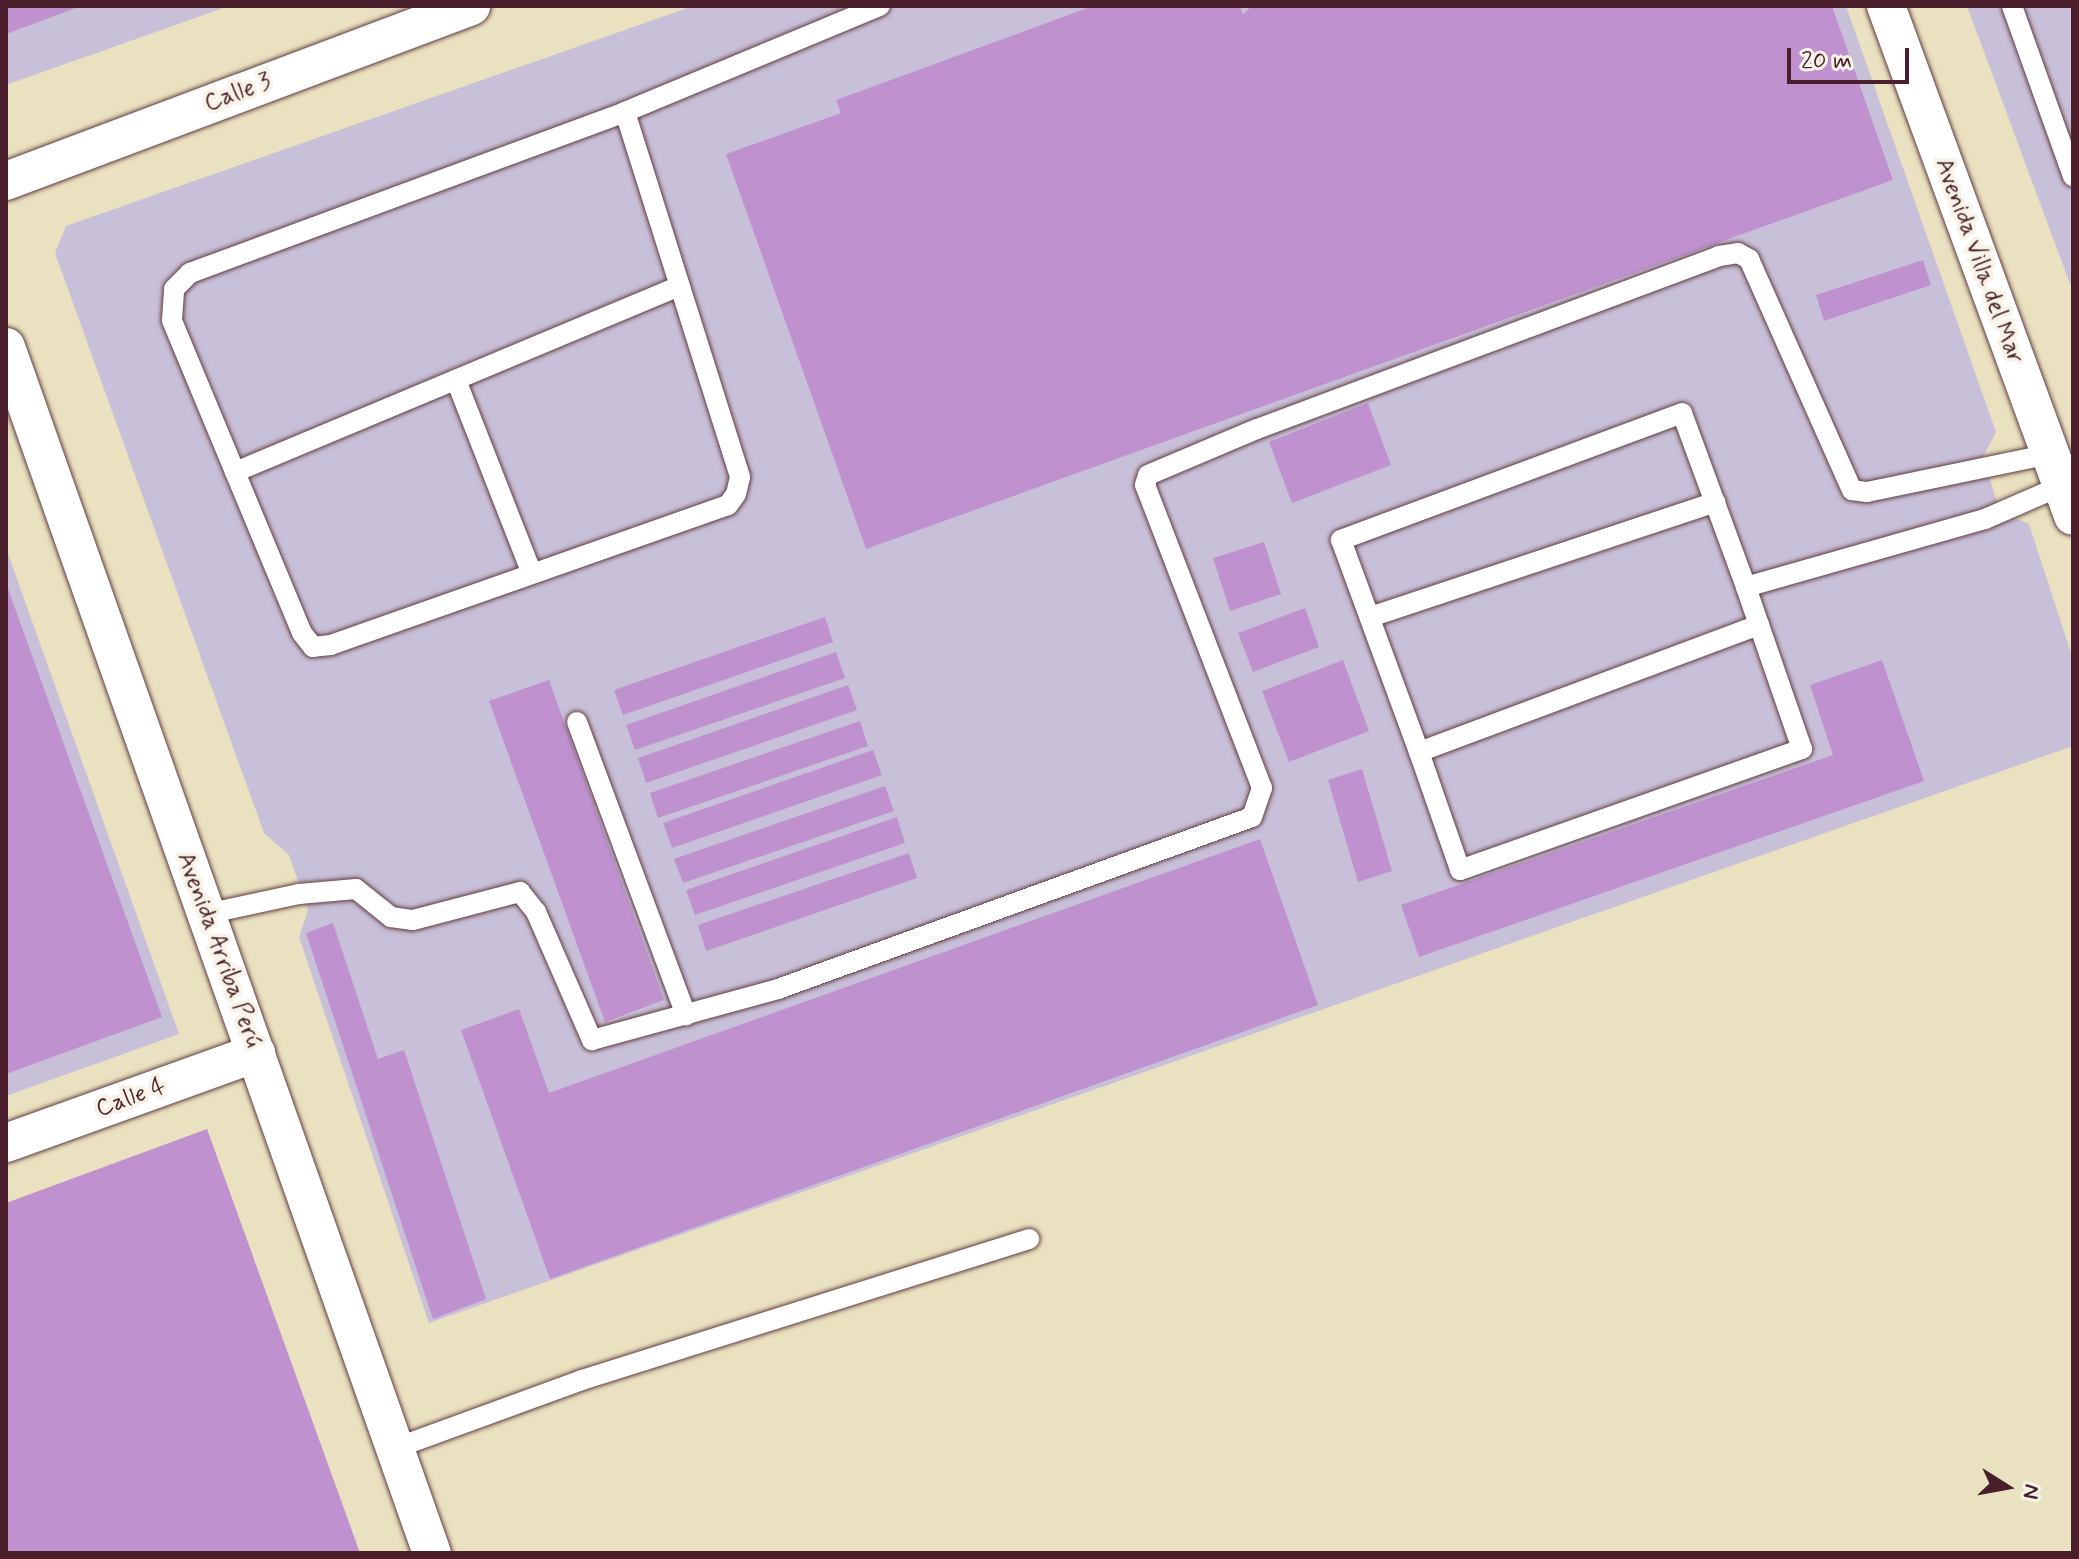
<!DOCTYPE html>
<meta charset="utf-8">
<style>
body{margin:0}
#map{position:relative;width:2079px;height:1559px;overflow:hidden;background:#e9e1bf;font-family:Mynerve,sans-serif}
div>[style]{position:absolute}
.industrial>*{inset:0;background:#c8c0d8}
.building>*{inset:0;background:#bf92cf}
.roads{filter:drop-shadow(0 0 2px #623c41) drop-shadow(0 0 2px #623c41)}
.lane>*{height:20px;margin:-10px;padding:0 10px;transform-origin:10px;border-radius:10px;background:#fff}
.street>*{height:38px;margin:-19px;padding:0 19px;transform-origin:19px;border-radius:19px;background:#fff}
span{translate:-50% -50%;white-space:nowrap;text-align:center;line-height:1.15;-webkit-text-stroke:8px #f7f3e8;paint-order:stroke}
.street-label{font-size:24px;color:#4a1f2b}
.frame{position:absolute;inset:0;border:8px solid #4a1f2b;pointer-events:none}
.north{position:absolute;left:1967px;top:1447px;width:80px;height:80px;-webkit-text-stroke:6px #f7f3e8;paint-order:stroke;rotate:101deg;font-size:22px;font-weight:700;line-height:32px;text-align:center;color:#4a1f2b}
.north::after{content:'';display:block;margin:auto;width:28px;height:36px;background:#4a1f2b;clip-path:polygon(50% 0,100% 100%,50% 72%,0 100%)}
.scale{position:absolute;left:1787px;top:48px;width:122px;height:36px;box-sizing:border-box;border:4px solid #4a1f2b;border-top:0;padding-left:10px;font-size:24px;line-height:28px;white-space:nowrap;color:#4a1f2b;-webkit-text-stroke:6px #f7f3e8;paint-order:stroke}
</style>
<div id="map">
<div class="industrial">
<i style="clip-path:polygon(6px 6px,229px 6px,6px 85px)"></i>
<i style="clip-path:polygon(693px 6px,1846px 6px,1996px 432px,1983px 457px,2000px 512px,2029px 524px,2073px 659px,2073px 746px,429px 1323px,299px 937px,308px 910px,289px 855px,264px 833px,55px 253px,66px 226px)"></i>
<i style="clip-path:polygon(1967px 6px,2073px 6px,2073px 292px)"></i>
<i style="clip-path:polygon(6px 548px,179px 1034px,6px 1096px)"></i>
</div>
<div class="building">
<i style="clip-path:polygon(6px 6px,81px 6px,6px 34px)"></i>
<i style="clip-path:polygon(1093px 6px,1240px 6px,1243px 14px,1252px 6px,1832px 6px,1893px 180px,866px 549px,726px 154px,841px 113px,836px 100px)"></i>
<i style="clip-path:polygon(1923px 260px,1931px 285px,1824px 321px,1816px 295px)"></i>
<i style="clip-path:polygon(1368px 403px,1391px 465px,1292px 503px,1269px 442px)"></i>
<i style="clip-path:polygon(1264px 542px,1281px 594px,1230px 611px,1213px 558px)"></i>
<i style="clip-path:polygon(6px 583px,162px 1017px,6px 1074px)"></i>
<i style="clip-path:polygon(1305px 608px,1319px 647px,1253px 672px,1238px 633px)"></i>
<i style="clip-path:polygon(825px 617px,833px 642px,623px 715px,614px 690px)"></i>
<i style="clip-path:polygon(836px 652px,845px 678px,635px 750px,626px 725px)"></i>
<i style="clip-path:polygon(1343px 660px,1369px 731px,1289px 762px,1262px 691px)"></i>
<i style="clip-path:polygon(1882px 660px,1924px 781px,1419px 957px,1401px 905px,1833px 755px,1810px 685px)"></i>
<i style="clip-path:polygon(549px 680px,664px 1000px,605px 1022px,489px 701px)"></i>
<i style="clip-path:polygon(848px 685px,857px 710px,646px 783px,638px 758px)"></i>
<i style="clip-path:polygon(860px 721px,868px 746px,658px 818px,650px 793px)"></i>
<i style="clip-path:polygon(873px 750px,882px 775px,672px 848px,663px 823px)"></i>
<i style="clip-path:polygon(1362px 769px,1392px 871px,1358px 882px,1328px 780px)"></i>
<i style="clip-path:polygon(885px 786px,894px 811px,683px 883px,674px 859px)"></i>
<i style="clip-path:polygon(897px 817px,905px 843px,695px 915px,686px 890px)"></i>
<i style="clip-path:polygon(1260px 839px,1318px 1005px,550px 1279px,461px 1030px,519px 1009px,549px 1093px)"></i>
<i style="clip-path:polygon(909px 853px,917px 878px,706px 951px,698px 925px)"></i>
<i style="clip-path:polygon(333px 923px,378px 1059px,404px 1050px,486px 1299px,433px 1319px,306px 933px)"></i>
<i style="clip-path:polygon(207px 1129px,360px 1553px,6px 1553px,6px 1203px)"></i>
</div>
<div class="roads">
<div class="lane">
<i style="left:2012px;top:6px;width:181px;rotate:70.3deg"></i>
<i style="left:625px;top:112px;width:383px;rotate:72.5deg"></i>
<i style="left:740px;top:477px;width:17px;rotate:103deg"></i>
<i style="left:736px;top:494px;width:14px;rotate:126deg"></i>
<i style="left:728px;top:505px;width:421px;rotate:160.6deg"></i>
<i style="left:331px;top:645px;width:18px;rotate:174deg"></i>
<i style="left:313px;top:647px;width:18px;rotate:-128deg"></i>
<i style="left:302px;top:633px;width:339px;rotate:-112.6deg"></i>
<i style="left:172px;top:320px;width:31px;rotate:-86deg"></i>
<i style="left:174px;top:289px;width:23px;rotate:-45deg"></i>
<i style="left:190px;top:273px;width:464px;rotate:-20.3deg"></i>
<i style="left:625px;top:112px;width:276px;rotate:-22.6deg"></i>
<i style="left:456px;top:380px;width:208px;rotate:68.6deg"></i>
<i style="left:235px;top:472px;width:482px;rotate:-22.7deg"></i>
<i style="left:1746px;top:587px;width:248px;rotate:-15.9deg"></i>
<i style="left:1985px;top:519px;width:83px;rotate:-23.5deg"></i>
<i style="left:1370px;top:617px;width:364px;rotate:-18.4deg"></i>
<i style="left:577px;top:722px;width:313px;rotate:69.6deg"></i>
<i style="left:1419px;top:752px;width:125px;rotate:70.8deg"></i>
<i style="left:1460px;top:870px;width:363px;rotate:-19.5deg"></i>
<i style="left:1802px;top:749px;width:131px;rotate:-109.1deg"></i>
<i style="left:1759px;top:625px;width:40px;rotate:-108.9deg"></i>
<i style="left:1746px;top:587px;width:185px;rotate:-110.2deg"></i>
<i style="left:1682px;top:413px;width:364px;rotate:159.6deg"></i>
<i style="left:1341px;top:540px;width:226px;rotate:69.8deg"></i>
<i style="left:1419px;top:752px;width:363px;rotate:-20.5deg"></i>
<i style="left:206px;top:914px;width:95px;rotate:-12.1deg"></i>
<i style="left:299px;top:894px;width:57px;rotate:-5deg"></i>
<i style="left:356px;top:889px;width:45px;rotate:38.7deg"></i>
<i style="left:391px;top:917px;width:22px;rotate:8deg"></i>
<i style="left:413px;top:920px;width:111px;rotate:-14.7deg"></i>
<i style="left:520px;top:892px;width:26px;rotate:51deg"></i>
<i style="left:536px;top:912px;width:140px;rotate:66.4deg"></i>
<i style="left:592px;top:1040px;width:193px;rotate:-15.3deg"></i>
<i style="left:778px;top:989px;width:504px;rotate:-19.94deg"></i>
<i style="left:1252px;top:817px;width:31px;rotate:-71deg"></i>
<i style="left:1262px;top:788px;width:325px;rotate:-111.1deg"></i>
<i style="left:1145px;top:485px;width:10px;rotate:-73deg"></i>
<i style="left:1148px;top:475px;width:118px;rotate:-22.9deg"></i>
<i style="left:1257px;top:429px;width:493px;rotate:-20.5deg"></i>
<i style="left:1719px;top:256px;width:19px;rotate:-9deg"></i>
<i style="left:1738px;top:253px;width:13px;rotate:29deg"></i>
<i style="left:1749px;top:259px;width:253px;rotate:66deg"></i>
<i style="left:1852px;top:490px;width:15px;rotate:8deg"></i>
<i style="left:1867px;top:492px;width:187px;rotate:-11.7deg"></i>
<i style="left:396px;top:1448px;width:198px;rotate:-20.1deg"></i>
<i style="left:582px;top:1380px;width:469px;rotate:-17.5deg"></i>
</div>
<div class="street">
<i style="left:1886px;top:6px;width:543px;rotate:69.86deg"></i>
<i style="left:6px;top:181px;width:497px;rotate:-20.6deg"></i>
<i style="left:6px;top:347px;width:1279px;rotate:70.55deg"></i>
<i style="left:6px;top:1143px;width:266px;rotate:-19.8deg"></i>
</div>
</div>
<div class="street-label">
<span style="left:238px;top:93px;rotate:-21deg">Calle 3</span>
<span style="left:1979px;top:261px;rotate:70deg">Avenida Villa del Mar</span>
<span style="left:219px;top:950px;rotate:70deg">Avenida Arriba Perú</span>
<span style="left:131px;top:1098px;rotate:-20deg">Calle 4</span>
</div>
<div class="frame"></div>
<div class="north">N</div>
<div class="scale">20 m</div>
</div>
